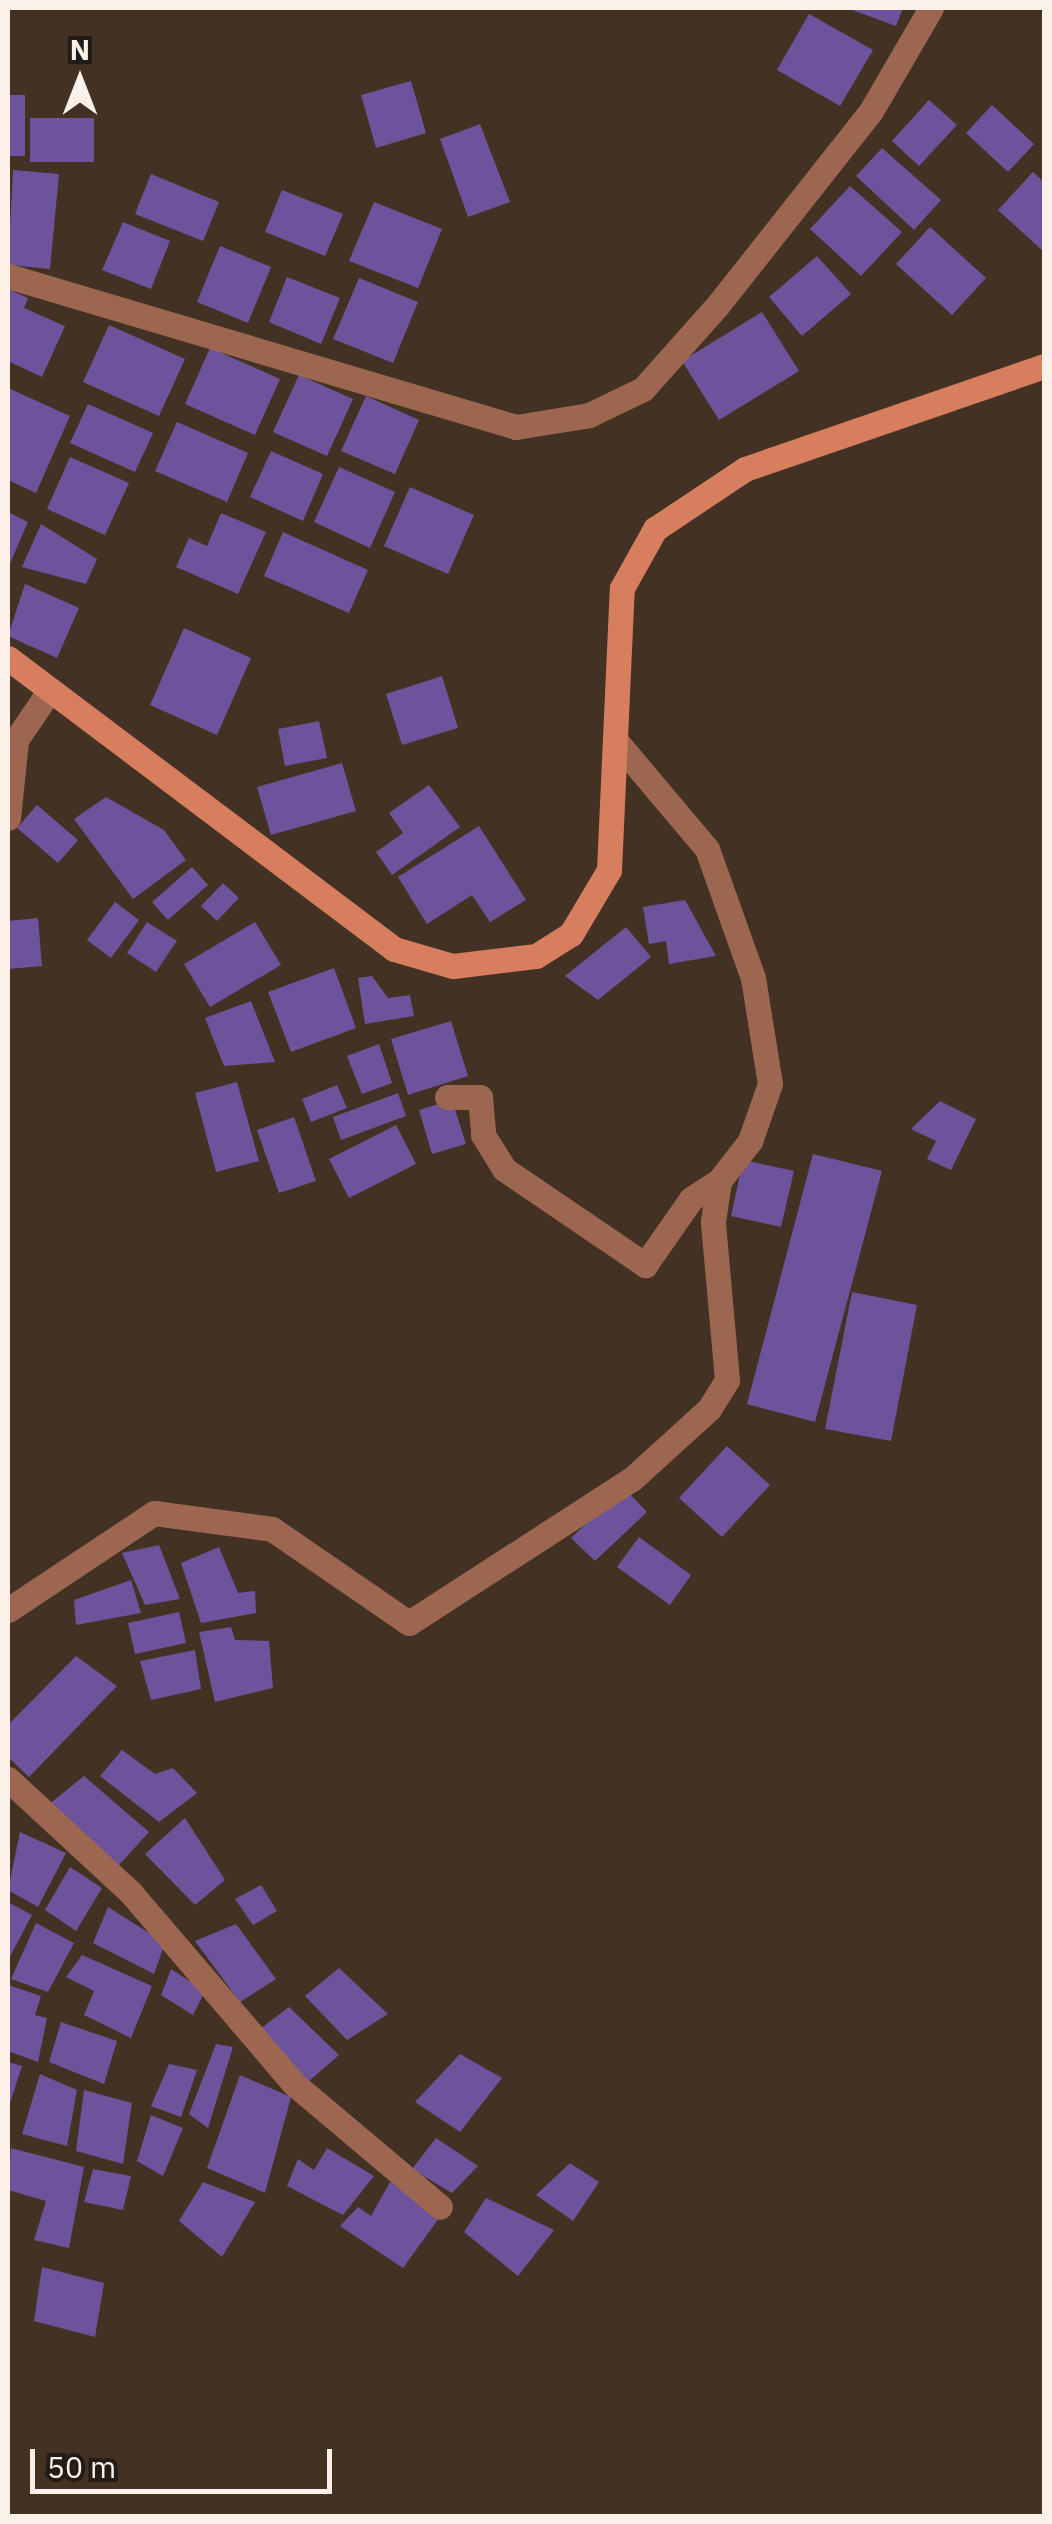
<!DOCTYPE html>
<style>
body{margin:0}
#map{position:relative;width:1052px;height:2524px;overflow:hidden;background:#433224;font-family:"IBM Plex Sans",sans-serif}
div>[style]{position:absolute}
.building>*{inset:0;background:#6d539b}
.street>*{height:25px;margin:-12.5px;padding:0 12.5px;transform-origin:12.5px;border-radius:12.5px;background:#9d6651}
.secondary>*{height:25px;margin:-12.5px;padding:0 12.5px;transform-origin:12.5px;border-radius:12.5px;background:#d67e5e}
span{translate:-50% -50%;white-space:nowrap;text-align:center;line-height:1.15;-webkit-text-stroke:8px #231c16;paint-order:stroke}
.frame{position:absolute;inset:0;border:10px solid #fcf1e9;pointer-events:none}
.north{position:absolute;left:30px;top:30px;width:100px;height:100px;-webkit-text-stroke:8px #231c16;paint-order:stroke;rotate:0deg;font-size:28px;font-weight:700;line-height:40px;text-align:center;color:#fcf1e9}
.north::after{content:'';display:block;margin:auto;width:35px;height:45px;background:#fcf1e9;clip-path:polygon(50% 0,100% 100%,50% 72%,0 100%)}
.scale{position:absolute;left:30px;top:2449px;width:302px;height:45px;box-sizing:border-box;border:5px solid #fcf1e9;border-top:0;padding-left:12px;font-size:30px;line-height:35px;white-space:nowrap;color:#fcf1e9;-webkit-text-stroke:8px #231c16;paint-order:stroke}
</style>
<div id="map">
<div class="building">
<i style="clip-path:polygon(847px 8px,903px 8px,896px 26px)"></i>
<i style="clip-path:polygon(809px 14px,873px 50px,840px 106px,777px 70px)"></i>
<i style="clip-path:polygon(411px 81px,426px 133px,376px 148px,361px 95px)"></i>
<i style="clip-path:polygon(8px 95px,25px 95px,25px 156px,8px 156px)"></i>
<i style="clip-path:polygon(929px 100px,957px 125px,919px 166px,892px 141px)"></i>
<i style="clip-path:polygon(992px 105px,1034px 144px,1008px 172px,966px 133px)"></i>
<i style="clip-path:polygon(30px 118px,94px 118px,94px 162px,30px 162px)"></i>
<i style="clip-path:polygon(480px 124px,510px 202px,468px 217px,440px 139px)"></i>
<i style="clip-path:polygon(882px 148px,941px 200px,914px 230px,856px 176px)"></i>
<i style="clip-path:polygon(13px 170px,59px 174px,50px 269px,8px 265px)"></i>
<i style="clip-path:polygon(1033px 172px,1044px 182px,1044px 252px,998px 210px)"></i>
<i style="clip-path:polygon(151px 174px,219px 202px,203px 241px,135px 214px)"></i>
<i style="clip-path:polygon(850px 186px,902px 232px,861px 276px,810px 229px)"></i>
<i style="clip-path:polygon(282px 190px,343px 214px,325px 256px,265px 232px)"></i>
<i style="clip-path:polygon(374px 202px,442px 229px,418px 288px,349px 261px)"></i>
<i style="clip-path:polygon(123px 222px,170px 241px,151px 289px,102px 270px)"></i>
<i style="clip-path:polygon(930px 227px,986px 278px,952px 315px,896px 264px)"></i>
<i style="clip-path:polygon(220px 246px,271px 267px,248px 323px,197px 302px)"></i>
<i style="clip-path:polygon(817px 256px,851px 294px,802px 336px,769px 297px)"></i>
<i style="clip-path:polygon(287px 277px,340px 298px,321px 344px,269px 322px)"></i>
<i style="clip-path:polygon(359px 278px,418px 302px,393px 363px,333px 339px)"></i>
<i style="clip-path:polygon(8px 289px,28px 298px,24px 308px,65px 326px,42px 377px,8px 361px)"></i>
<i style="clip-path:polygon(762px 312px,799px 371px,719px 420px,682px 361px)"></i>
<i style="clip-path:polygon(109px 325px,185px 359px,159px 416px,83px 382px)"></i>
<i style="clip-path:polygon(210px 348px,280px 379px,255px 435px,185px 404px)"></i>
<i style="clip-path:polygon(299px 375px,353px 399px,327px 456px,273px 432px)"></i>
<i style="clip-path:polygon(8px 388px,70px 416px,36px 493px,8px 480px)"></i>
<i style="clip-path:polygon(366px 396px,419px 420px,395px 474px,341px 451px)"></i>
<i style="clip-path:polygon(88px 404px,153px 433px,135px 472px,70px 443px)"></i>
<i style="clip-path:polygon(177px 422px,248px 453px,227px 502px,155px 471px)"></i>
<i style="clip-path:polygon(271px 451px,323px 474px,303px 521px,250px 497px)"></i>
<i style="clip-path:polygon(70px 457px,129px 483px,105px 535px,47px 509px)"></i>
<i style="clip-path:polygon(339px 467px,395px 492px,370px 548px,314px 522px)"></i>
<i style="clip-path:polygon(410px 487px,474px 515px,448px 574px,384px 546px)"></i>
<i style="clip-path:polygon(8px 512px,28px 522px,8px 568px)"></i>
<i style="clip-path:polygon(221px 513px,266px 532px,238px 594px,176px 567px,189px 538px,207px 546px)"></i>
<i style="clip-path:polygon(41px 524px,97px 559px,86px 584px,22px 567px)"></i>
<i style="clip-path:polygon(283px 532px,368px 570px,349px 613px,264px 576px)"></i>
<i style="clip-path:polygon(25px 584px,79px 608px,57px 658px,8px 636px)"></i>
<i style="clip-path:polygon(184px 628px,251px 658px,217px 735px,150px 705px)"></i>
<i style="clip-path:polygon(442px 676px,458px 728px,402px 745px,386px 694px)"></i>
<i style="clip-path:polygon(319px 721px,327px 758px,285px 766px,278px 729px)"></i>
<i style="clip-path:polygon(342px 763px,356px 811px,271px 835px,257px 787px)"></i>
<i style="clip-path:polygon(429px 785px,460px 827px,392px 875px,376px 852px,403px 833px,389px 813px)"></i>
<i style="clip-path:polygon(106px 797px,164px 830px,186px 860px,133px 899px,74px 819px)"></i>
<i style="clip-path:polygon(37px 805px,78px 840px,58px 863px,17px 828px)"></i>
<i style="clip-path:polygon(479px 826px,526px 900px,490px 922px,472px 895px,427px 924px,398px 877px)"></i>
<i style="clip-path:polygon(192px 867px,208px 885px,168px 920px,152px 902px)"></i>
<i style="clip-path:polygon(223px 883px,239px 898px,217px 921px,201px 906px)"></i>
<i style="clip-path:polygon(685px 900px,716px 956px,669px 964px,666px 941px,649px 944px,643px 907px)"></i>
<i style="clip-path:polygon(115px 902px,139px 920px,111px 958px,87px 940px)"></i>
<i style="clip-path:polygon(38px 918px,42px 966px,8px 969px,8px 921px)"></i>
<i style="clip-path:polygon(147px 922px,177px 941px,156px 972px,127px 953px)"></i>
<i style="clip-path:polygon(255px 922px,281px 965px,210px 1007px,184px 964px)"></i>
<i style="clip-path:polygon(626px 927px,651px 957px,598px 1000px,565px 976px)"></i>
<i style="clip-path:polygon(334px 968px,356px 1028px,291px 1052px,268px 992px)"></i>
<i style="clip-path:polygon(372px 976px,388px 998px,410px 995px,414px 1016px,365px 1024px,358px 978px)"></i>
<i style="clip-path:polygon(251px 1001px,275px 1062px,224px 1066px,205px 1018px)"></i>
<i style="clip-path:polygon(451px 1021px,468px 1076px,408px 1095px,391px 1039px)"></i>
<i style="clip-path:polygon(379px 1044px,392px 1083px,362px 1094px,347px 1056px)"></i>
<i style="clip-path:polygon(237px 1082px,259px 1161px,216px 1172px,195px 1093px)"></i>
<i style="clip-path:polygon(337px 1085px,347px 1108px,311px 1122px,302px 1099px)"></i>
<i style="clip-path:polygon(398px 1093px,406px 1116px,341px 1140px,333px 1117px)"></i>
<i style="clip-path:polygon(452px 1100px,466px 1144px,432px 1154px,419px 1110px)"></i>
<i style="clip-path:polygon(940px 1101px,976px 1119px,951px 1170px,927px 1159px,936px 1141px,911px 1129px)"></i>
<i style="clip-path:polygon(294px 1117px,316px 1181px,279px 1193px,257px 1130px)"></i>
<i style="clip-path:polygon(396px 1125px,416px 1164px,349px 1198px,329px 1159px)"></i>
<i style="clip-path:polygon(813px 1154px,882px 1171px,815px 1422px,747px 1404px)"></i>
<i style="clip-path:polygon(743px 1160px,794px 1171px,781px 1227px,731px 1216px)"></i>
<i style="clip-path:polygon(852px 1292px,917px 1305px,891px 1441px,825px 1429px)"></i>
<i style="clip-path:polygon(727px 1446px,770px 1485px,722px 1537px,679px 1498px)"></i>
<i style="clip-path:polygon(624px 1488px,647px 1512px,595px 1561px,571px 1538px)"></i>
<i style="clip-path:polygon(639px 1537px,691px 1575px,670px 1605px,617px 1567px)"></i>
<i style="clip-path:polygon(159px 1545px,180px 1599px,145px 1605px,122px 1553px)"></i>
<i style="clip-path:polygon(219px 1547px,238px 1593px,255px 1591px,256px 1613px,201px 1623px,181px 1563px)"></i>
<i style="clip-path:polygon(131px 1580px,141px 1613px,76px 1625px,74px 1600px)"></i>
<i style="clip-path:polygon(179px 1612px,186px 1643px,135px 1654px,128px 1623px)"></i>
<i style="clip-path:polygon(231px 1627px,235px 1640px,269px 1641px,273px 1688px,215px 1702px,199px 1632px)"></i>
<i style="clip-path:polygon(195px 1650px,201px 1689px,151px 1700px,140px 1661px)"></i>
<i style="clip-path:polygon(76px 1656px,117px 1686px,29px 1777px,8px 1757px,8px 1725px)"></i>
<i style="clip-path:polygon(122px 1750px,155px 1774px,173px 1768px,197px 1793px,159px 1822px,100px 1776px)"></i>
<i style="clip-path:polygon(84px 1776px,149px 1832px,117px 1867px,48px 1805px)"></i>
<i style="clip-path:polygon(185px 1818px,225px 1880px,195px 1905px,145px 1854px)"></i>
<i style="clip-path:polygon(20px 1832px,66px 1853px,38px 1907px,8px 1890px)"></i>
<i style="clip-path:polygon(70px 1867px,102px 1888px,76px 1931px,45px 1910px)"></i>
<i style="clip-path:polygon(261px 1885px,277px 1911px,253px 1925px,235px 1899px)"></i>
<i style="clip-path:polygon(8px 1902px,32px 1915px,8px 1960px)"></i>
<i style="clip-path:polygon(108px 1907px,165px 1943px,154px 1974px,93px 1943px)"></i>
<i style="clip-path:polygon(36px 1923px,74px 1943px,48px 1992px,11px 1979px)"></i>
<i style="clip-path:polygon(236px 1924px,276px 1979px,240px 2002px,195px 1941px)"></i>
<i style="clip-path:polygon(82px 1955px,152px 1986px,131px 2038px,84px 2015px,94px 1991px,66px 1977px)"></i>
<i style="clip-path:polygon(339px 1968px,388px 2014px,347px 2040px,305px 1996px)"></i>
<i style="clip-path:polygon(171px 1969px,205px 1991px,193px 2015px,161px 1995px)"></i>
<i style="clip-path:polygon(8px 1985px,41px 1996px,35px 2015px,47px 2018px,38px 2062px,8px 2051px)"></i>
<i style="clip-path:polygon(289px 2007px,339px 2055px,308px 2082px,260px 2029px)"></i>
<i style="clip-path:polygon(61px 2022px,117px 2041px,104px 2084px,49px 2062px)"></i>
<i style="clip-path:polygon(216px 2044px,233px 2047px,208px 2128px,189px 2114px)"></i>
<i style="clip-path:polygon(460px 2054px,502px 2078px,460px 2132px,415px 2102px)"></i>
<i style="clip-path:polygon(8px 2062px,22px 2066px,8px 2109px)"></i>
<i style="clip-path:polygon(169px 2064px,197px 2070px,181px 2117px,151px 2106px)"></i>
<i style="clip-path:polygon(40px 2074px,77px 2090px,67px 2146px,22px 2134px)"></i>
<i style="clip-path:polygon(240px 2075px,291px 2097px,265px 2193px,207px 2168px)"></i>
<i style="clip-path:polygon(84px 2090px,132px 2103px,123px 2164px,76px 2151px)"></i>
<i style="clip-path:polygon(151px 2115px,183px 2128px,163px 2176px,137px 2161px)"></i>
<i style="clip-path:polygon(436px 2138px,478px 2166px,452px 2193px,412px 2169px)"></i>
<i style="clip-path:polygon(11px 2148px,84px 2167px,69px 2248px,34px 2240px,46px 2201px,8px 2190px)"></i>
<i style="clip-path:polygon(327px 2148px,374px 2176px,343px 2215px,287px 2186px,298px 2159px,314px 2170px)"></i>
<i style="clip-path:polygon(570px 2163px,599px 2182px,573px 2221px,536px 2195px)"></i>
<i style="clip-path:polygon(93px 2169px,131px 2176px,123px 2210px,84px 2202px)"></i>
<i style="clip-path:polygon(203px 2182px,255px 2202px,222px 2257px,179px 2221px)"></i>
<i style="clip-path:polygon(390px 2182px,442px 2214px,403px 2268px,340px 2226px,358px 2207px,371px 2216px)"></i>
<i style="clip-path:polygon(486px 2198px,554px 2230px,518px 2276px,464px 2232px)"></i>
<i style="clip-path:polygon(42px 2267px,104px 2283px,95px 2337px,34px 2321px)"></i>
</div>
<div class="street">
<i style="left:8px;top:276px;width:530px;rotate:16.55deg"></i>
<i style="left:516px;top:427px;width:74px;rotate:-9.3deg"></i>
<i style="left:589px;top:415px;width:60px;rotate:-25.7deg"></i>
<i style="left:643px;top:389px;width:111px;rotate:-48.3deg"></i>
<i style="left:717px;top:306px;width:248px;rotate:-51.7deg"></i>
<i style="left:871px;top:111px;width:119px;rotate:-59.8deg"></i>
<i style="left:8px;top:818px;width:78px;rotate:-84.1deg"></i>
<i style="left:16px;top:740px;width:55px;rotate:-56deg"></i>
<i style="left:447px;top:1097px;width:33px"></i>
<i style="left:480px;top:1097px;width:38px;rotate:85deg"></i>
<i style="left:483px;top:1135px;width:40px;rotate:58deg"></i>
<i style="left:504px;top:1169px;width:171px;rotate:34.2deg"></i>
<i style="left:645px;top:1265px;width:80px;rotate:-55.1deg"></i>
<i style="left:691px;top:1199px;width:33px;rotate:-33deg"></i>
<i style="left:8px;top:1610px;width:175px;rotate:-33.6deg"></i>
<i style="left:154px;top:1513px;width:119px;rotate:7.7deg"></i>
<i style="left:272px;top:1529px;width:166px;rotate:34.5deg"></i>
<i style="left:409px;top:1623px;width:265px;rotate:-32.9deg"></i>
<i style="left:632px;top:1479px;width:104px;rotate:-42.3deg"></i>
<i style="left:709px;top:1409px;width:34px;rotate:-58deg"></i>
<i style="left:727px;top:1380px;width:159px;rotate:-95.1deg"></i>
<i style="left:713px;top:1222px;width:41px;rotate:-81.7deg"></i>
<i style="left:719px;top:1181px;width:51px;rotate:-52.2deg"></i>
<i style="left:750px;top:1141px;width:60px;rotate:-70.7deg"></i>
<i style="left:770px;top:1084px;width:107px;rotate:-99.1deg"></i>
<i style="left:753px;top:978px;width:137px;rotate:-109.6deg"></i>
<i style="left:707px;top:849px;width:140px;rotate:-130.1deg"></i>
<i style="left:8px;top:1779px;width:168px;rotate:42.8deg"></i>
<i style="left:131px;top:1893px;width:250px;rotate:49.5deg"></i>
<i style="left:293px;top:2083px;width:192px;rotate:40.1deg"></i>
</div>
<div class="secondary">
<i style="left:8px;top:658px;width:483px;rotate:37deg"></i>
<i style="left:394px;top:949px;width:61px;rotate:16.1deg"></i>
<i style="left:453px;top:966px;width:84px;rotate:-6.9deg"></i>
<i style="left:536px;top:956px;width:41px;rotate:-32.2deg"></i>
<i style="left:571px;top:934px;width:74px;rotate:-59.3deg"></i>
<i style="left:609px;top:870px;width:282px;rotate:-87.4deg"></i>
<i style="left:622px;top:588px;width:68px;rotate:-60.8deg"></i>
<i style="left:655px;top:529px;width:108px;rotate:-33.7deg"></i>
<i style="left:745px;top:469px;width:316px;rotate:-19deg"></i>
</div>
<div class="frame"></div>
<div class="north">N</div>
<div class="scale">50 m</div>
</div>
